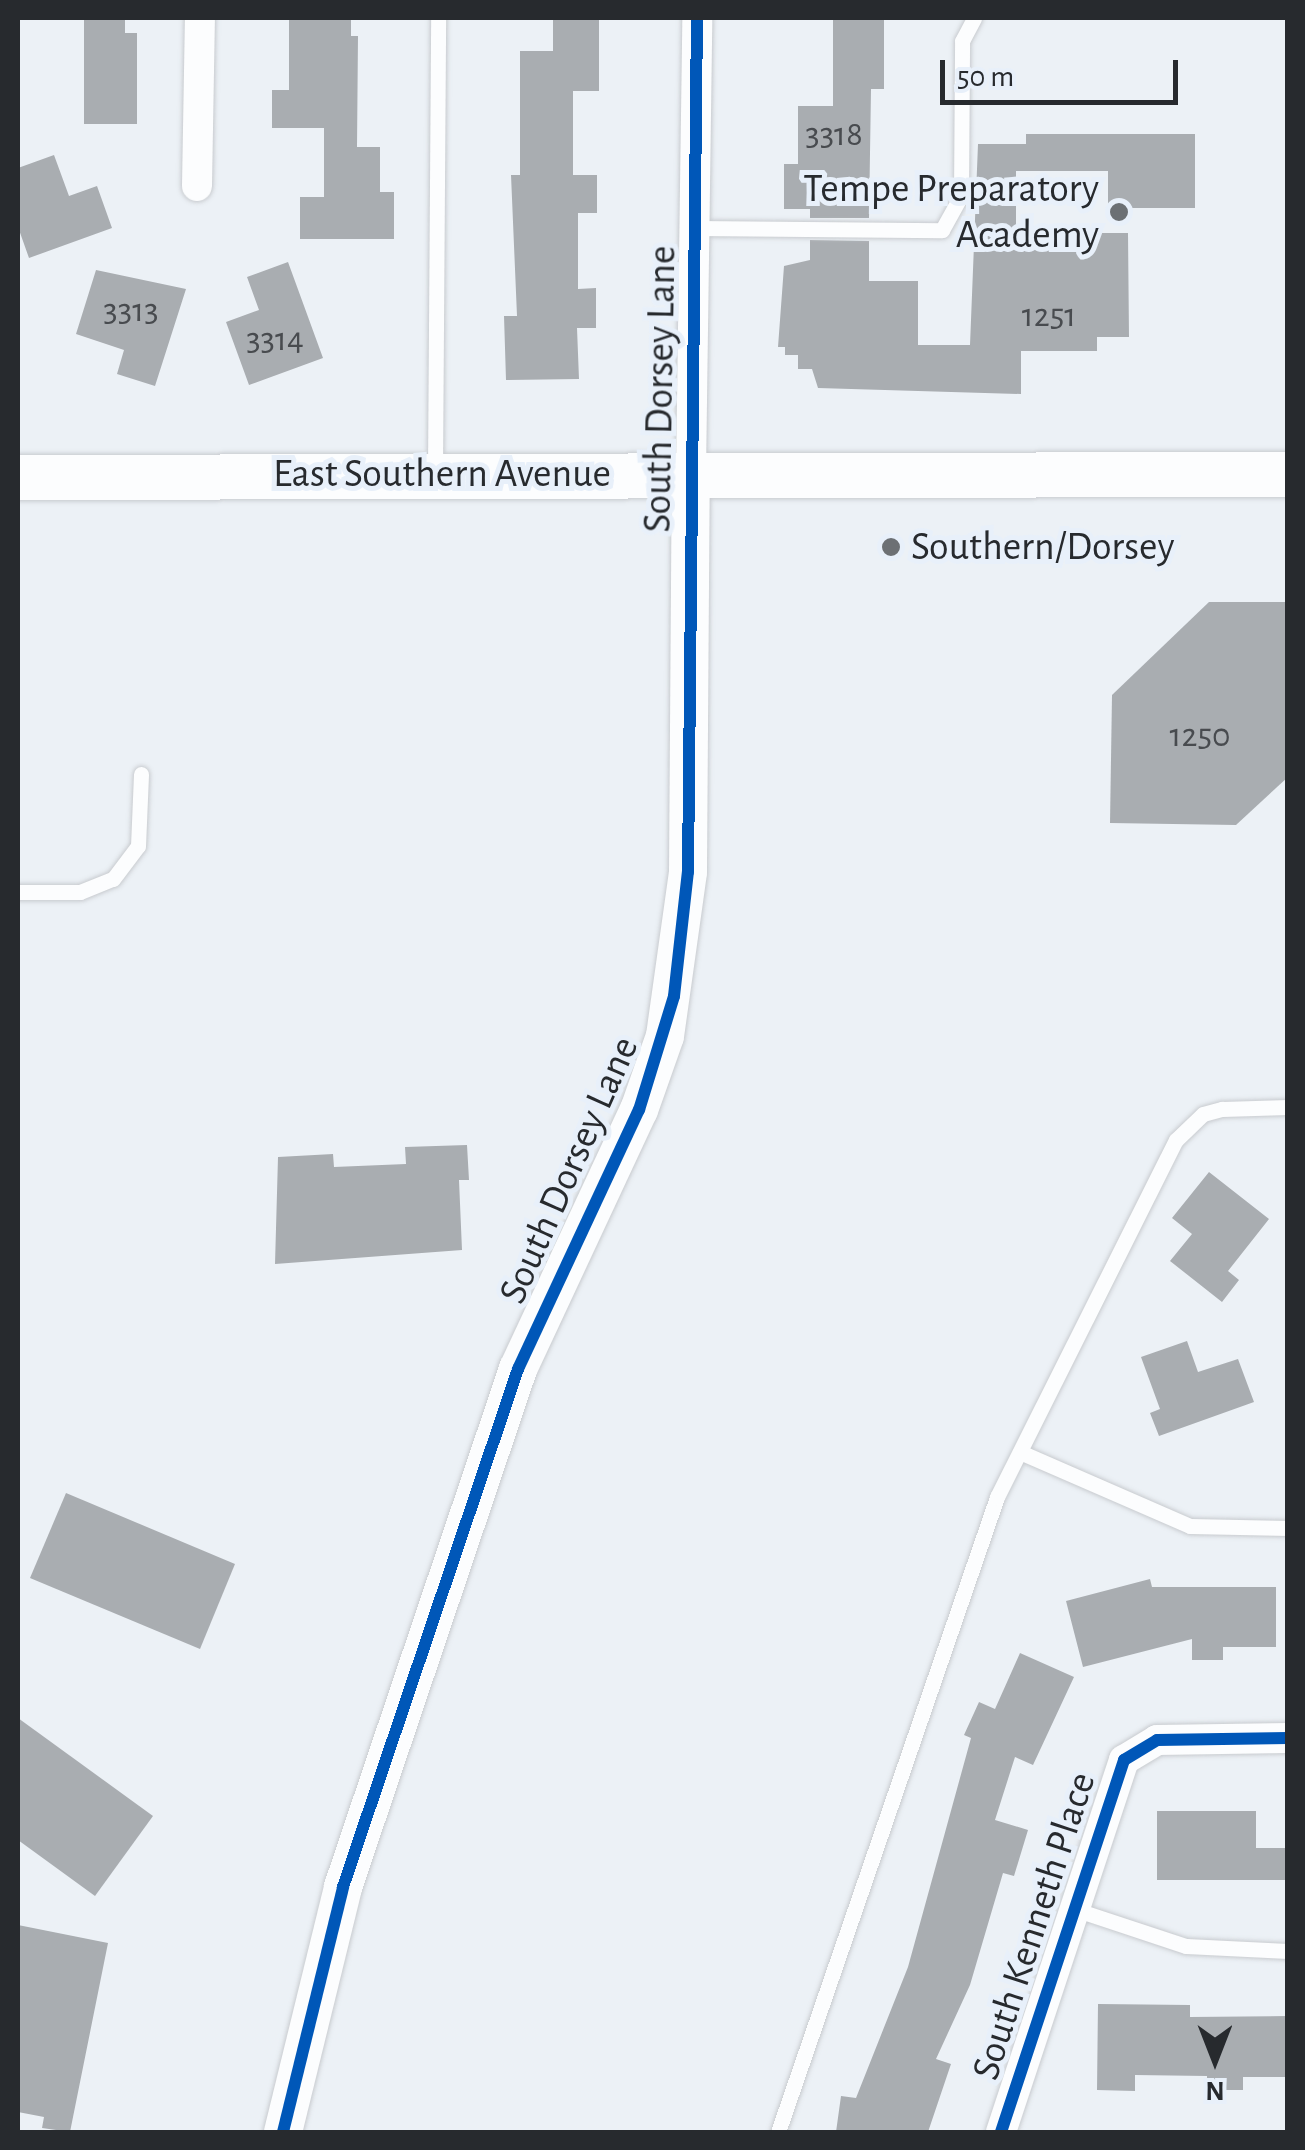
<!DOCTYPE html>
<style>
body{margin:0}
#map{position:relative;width:1305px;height:2150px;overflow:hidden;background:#ecf1f6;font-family:"Alegreya Sans",sans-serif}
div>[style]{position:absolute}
.building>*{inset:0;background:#a9adb1}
.roads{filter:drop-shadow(0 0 2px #c8cbcf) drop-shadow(0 0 2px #c8cbcf)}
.service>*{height:15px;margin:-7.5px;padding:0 7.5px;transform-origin:7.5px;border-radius:7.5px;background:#fcfdfe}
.minor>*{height:30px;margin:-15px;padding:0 15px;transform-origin:15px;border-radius:15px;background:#fcfdfe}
.tertiary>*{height:38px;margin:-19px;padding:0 19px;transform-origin:19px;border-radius:19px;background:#fcfdfe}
.secondary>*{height:45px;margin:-22.5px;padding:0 22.5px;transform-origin:22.5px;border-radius:22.5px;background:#fcfdfe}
.cycleway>*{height:12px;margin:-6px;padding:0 6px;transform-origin:6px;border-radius:6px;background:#0057b8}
.dots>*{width:28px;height:28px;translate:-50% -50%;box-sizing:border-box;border:5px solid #e8f0fa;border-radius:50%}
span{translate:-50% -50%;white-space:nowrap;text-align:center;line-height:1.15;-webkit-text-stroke:10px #e8f0fa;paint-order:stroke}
.number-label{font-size:35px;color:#484b4f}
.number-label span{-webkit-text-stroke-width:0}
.poi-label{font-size:40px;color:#272a2e}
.right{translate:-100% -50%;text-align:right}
.left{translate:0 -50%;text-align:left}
.street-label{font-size:40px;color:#272a2e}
.frame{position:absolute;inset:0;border:20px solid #272a2e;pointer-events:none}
.north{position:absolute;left:1165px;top:2010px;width:100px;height:100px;-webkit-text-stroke:8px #e8f0fa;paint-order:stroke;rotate:180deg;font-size:28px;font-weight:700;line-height:40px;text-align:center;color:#272a2e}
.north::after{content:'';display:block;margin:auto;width:35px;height:45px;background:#272a2e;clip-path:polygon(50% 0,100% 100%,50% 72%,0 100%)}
.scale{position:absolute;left:940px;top:60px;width:238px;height:45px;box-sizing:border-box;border:5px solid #272a2e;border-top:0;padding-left:12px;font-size:30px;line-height:35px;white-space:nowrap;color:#272a2e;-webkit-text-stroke:8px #e8f0fa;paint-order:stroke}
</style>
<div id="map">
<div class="building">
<i style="clip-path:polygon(84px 18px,125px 18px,125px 33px,137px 33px,137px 124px,84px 124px)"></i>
<i style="clip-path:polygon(289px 18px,351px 18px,351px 36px,358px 36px,357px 147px,380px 147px,380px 192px,394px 192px,394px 239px,300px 239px,300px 197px,324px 197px,324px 128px,272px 128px,272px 90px,289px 90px)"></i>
<i style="clip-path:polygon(553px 18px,599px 18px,599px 91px,573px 91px,573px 175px,597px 175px,597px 213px,578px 213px,578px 289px,596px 288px,596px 328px,577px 328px,579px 379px,506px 380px,504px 316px,517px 316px,511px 175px,520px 175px,520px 51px,553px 51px)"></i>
<i style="clip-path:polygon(833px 18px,884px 18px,884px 89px,871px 89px,869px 218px,810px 218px,810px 209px,784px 209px,784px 164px,798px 164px,798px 106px,833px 106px)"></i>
<i style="clip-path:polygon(1026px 134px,1195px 134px,1195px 208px,1108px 208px,1108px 171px,1016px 171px,1016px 233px,1128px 233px,1129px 337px,1097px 337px,1097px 351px,1021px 351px,1021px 394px,818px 388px,812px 369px,798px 369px,798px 355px,785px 355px,785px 347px,778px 347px,784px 266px,810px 260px,810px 240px,869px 241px,869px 281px,918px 281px,918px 345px,970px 345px,978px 144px,1026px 144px)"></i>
<i style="clip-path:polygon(54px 155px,69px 196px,97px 186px,112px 228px,29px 258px,18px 227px,18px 168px)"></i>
<i style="clip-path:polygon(288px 262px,323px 358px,249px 385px,226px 322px,259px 310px,247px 277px)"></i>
<i style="clip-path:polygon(96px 270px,186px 289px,155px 386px,117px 374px,124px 350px,76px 334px)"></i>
<i style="clip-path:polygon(1209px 602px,1288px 602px,1288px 777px,1236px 825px,1110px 823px,1112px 695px)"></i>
<i style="clip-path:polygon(467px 1145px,469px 1180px,459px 1180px,462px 1250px,275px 1264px,278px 1157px,333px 1154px,334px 1167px,406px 1164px,405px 1147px)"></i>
<i style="clip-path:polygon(1209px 1172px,1269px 1219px,1228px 1271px,1239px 1280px,1222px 1302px,1170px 1261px,1192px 1234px,1172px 1218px)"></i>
<i style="clip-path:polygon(1187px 1341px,1198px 1372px,1238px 1359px,1254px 1402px,1159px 1436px,1150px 1413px,1160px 1409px,1141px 1357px)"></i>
<i style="clip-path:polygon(66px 1493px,235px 1564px,200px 1649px,30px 1578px)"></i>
<i style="clip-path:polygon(1150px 1579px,1152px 1587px,1276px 1587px,1276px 1647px,1223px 1647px,1223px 1660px,1192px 1660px,1192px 1639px,1083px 1667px,1066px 1601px)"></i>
<i style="clip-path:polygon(1020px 1653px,1074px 1677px,1033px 1765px,1015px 1757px,995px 1820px,1028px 1830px,1014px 1876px,1003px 1873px,970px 1985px,936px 2059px,951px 2064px,928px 2132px,836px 2132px,841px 2096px,856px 2098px,908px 1967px,971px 1738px,964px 1735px,979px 1702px,995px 1709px)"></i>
<i style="clip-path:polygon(18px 1718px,153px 1816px,95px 1896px,18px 1840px)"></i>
<i style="clip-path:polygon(1157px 1811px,1256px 1811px,1256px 1848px,1288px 1848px,1288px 1880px,1157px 1880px)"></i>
<i style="clip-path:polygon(18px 1925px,108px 1943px,70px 2132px,42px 2128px,44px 2117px,18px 2112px)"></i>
<i style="clip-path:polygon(1098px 2004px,1190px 2005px,1190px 2017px,1288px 2016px,1288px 2077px,1243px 2077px,1243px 2090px,1207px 2090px,1207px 2076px,1135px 2075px,1135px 2091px,1097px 2090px)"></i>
</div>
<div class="roads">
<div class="service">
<i style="left:696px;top:228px;width:246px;rotate:0.5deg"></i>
<i style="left:942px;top:230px;width:39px;rotate:-61deg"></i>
<i style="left:961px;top:196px;width:155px;rotate:-89.6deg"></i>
<i style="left:962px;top:41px;width:26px;rotate:-62deg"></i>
<i style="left:435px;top:470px;width:452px;rotate:-89.6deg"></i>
<i style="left:18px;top:892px;width:62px"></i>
<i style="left:80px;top:892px;width:35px;rotate:-22deg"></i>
<i style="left:113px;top:879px;width:41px;rotate:-52.9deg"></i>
<i style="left:138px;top:846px;width:72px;rotate:-87.6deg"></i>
<i style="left:1020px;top:1452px;width:185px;rotate:23.5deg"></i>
<i style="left:1190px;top:1526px;width:98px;rotate:1.2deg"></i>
<i style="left:1074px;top:1909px;width:118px;rotate:18.3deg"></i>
<i style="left:1186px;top:1946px;width:102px;rotate:2.8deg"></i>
<i style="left:778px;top:2132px;width:672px;rotate:-70.97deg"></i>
<i style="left:997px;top:1497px;width:399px;rotate:-63.4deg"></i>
<i style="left:1176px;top:1140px;width:37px;rotate:-44deg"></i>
<i style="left:1203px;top:1114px;width:20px;rotate:-15deg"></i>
<i style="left:1222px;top:1109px;width:66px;rotate:-1.7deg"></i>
</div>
<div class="minor">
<i style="left:197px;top:186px;width:168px;rotate:-89deg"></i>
<i style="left:691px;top:473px;width:455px;rotate:-89.2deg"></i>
<i style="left:1001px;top:2132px;width:392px;rotate:-71.7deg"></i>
<i style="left:1124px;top:1760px;width:39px;rotate:-31deg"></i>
<i style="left:1157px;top:1740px;width:131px;rotate:-0.9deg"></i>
</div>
<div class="tertiary">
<i style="left:283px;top:2132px;width:252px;rotate:-76.2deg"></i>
<i style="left:343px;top:1887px;width:547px;rotate:-71.33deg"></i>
<i style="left:518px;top:1369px;width:286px;rotate:-65deg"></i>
<i style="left:639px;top:1110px;width:78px;rotate:-70.6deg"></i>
<i style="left:665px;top:1036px;width:166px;rotate:-82deg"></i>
<i style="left:688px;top:872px;width:399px;rotate:-89.6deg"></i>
</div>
<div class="secondary">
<i style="left:18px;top:477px;width:1270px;rotate:-0.14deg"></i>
</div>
</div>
<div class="cycleway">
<i style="left:283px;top:2132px;width:252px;rotate:-76.2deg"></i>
<i style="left:343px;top:1887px;width:547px;rotate:-71.33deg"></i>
<i style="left:518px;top:1369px;width:286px;rotate:-65deg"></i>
<i style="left:639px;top:1110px;width:119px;rotate:-72.9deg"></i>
<i style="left:674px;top:996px;width:125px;rotate:-83.6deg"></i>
<i style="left:688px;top:872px;width:854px;rotate:-89.4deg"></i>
<i style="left:1001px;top:2132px;width:392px;rotate:-71.7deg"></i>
<i style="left:1124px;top:1760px;width:39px;rotate:-31deg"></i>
<i style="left:1157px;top:1740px;width:131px;rotate:-0.9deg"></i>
</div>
<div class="dots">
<i style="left:1119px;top:212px;background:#6c7074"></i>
<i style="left:891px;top:547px;background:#6c7074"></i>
</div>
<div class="number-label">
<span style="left:834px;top:135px">3318</span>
<span style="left:131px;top:311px">3313</span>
<span style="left:1049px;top:316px">1251</span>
<span style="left:275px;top:340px">3314</span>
<span style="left:1200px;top:736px">1250</span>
</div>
<div class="poi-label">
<span class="right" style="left:1099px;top:212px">Tempe Preparatory<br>Academy</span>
<span class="left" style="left:911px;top:547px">Southern/Dorsey</span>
</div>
<div class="street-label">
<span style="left:660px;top:389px;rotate:-89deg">South Dorsey Lane</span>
<span style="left:442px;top:474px">East Southern Avenue</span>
<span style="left:569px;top:1170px;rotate:-66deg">South Dorsey Lane</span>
<span style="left:1034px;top:1926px;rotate:-72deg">South Kenneth Place</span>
</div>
<div class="frame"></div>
<div class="north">N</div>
<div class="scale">50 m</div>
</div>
